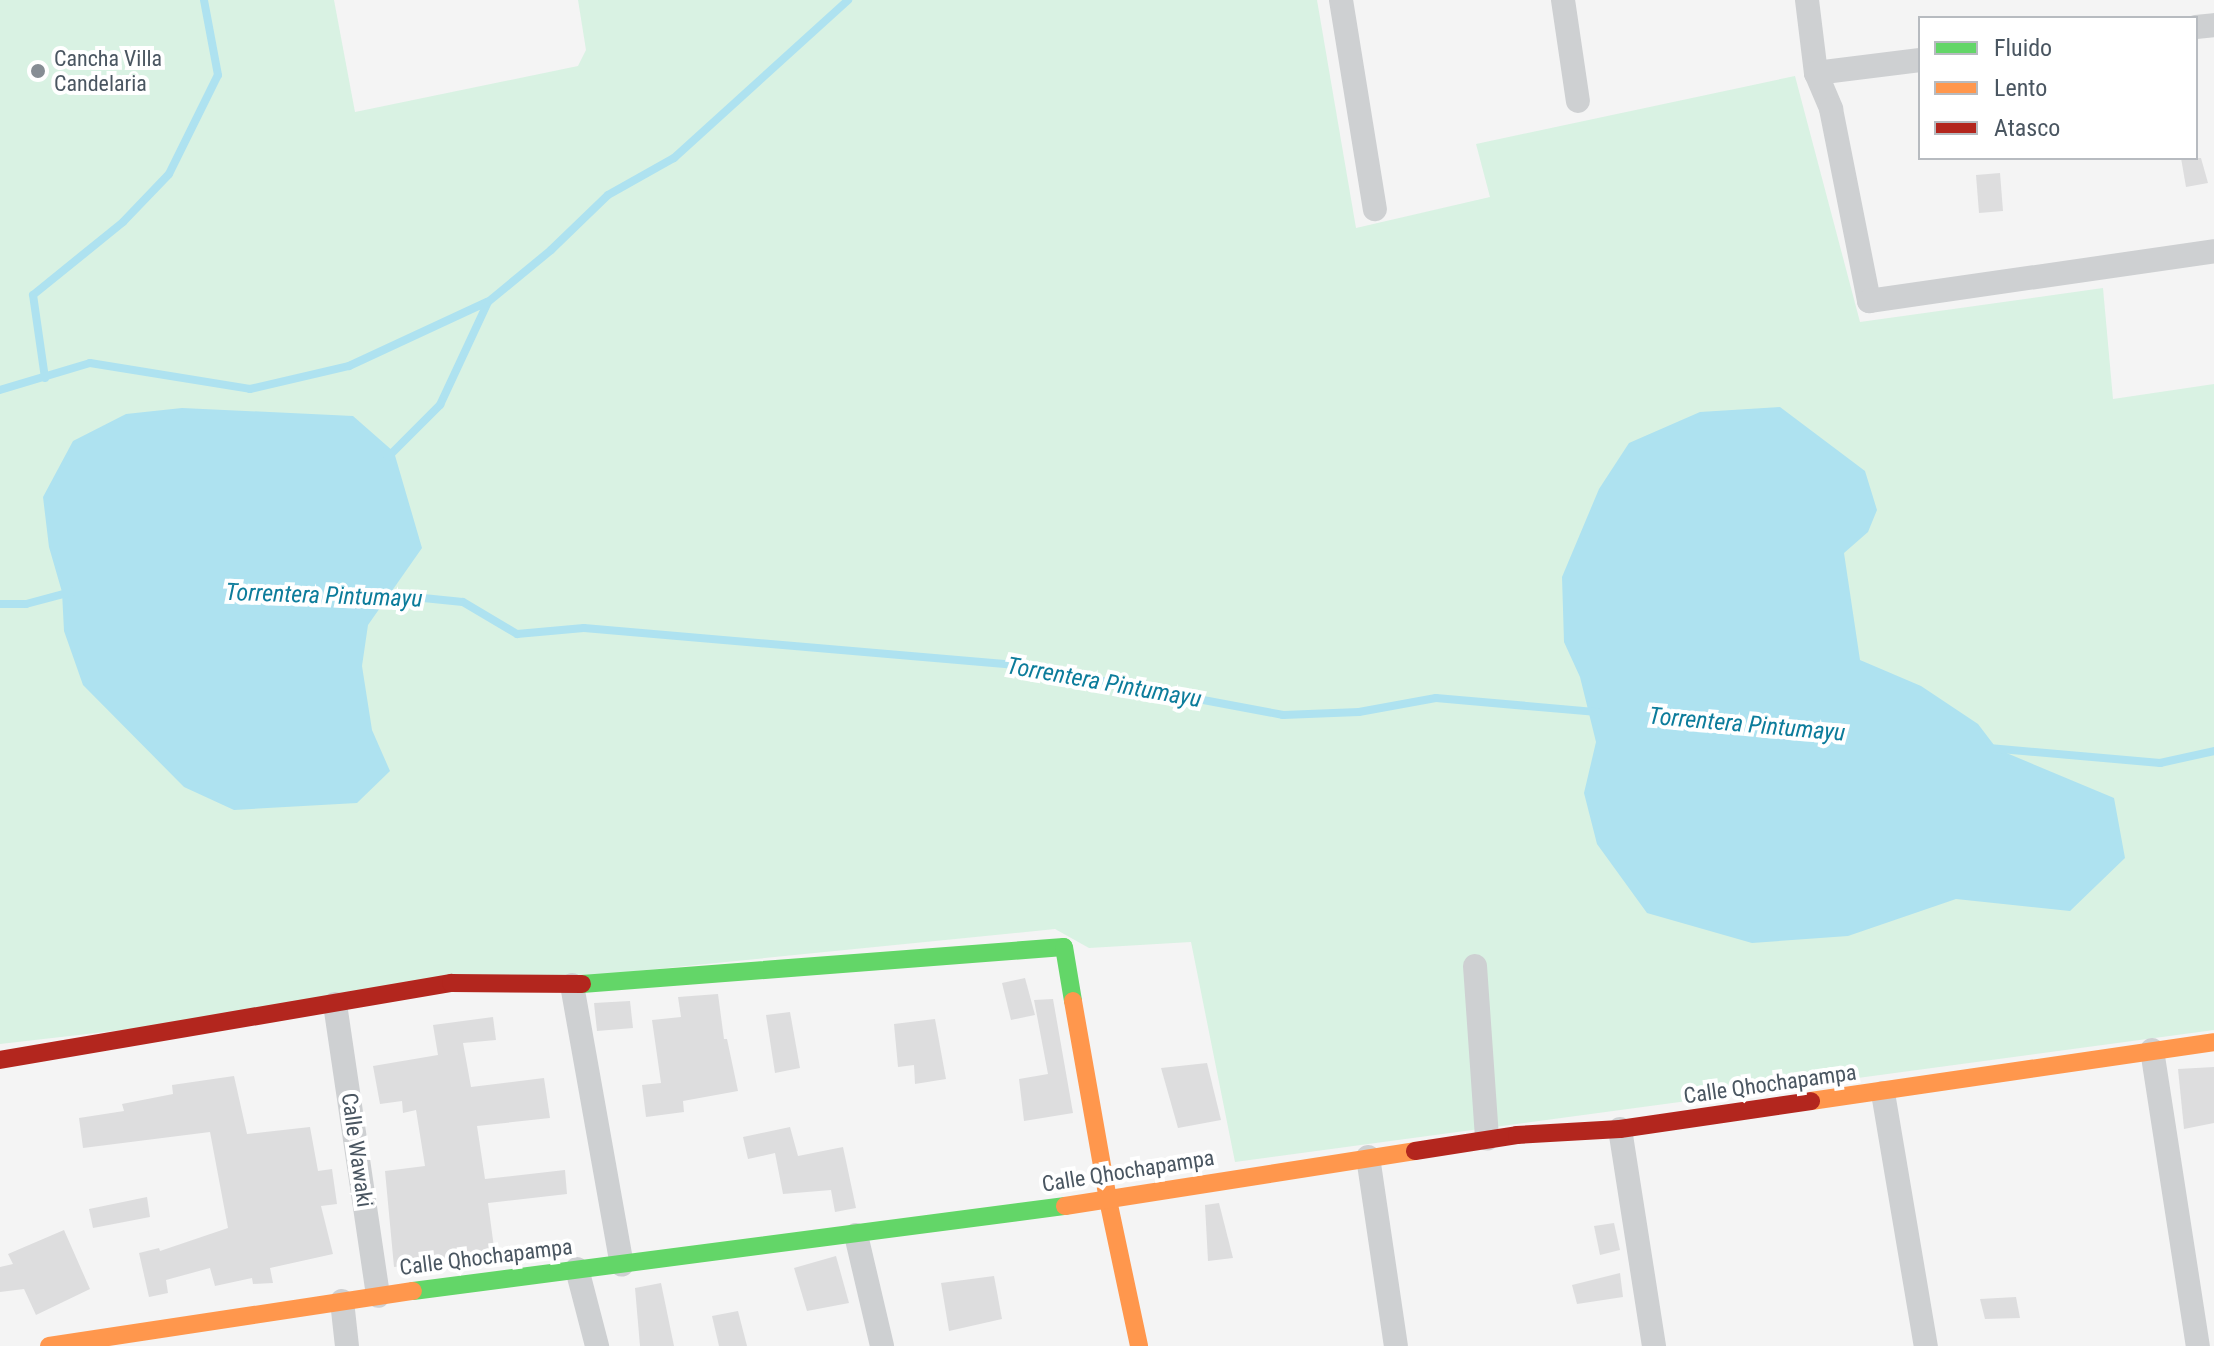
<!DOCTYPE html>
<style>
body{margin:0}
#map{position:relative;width:2214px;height:1346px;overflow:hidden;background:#f4f4f4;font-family:"Roboto Condensed",sans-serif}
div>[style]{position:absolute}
.green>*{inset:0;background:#d9f2e3}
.water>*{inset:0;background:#aee2f0}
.stream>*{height:8px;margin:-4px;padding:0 4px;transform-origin:4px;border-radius:4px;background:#aee2f0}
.building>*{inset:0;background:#ddddde}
.street>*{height:24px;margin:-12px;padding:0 12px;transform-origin:12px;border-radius:12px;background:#ced0d2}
.fast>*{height:18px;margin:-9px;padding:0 9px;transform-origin:9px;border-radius:9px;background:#63d668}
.slow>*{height:18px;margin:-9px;padding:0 9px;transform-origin:9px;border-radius:9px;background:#ff974d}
.jam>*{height:18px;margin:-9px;padding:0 9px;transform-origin:9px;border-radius:9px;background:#b3261e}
.dots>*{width:22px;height:22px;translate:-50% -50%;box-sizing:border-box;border:4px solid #fff;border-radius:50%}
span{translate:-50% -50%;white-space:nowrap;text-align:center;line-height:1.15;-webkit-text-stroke:8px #fff;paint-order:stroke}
.poi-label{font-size:22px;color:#4a5661}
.left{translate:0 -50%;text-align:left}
.street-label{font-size:22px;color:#4a5661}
.water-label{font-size:24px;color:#0c7c9b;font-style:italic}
.legend{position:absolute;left:1918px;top:16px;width:280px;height:144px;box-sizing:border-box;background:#fff;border:2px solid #b7bbc0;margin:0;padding:10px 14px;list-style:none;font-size:24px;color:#4a5661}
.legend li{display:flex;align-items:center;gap:16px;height:40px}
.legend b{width:40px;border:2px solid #b7bbc0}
</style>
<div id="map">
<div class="green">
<i style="clip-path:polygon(0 0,334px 0,355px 112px,578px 66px,586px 50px,578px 0,1317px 0,1356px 228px,1490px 197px,1476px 144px,1795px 76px,1860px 322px,2103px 288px,2113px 399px,2214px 384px,2214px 1030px,1235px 1162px,1191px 942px,1089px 948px,1055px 929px,636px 971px,0 1044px)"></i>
</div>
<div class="water">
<i style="clip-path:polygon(1780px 407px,1865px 471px,1877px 510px,1868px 532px,1844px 553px,1860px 660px,1921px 686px,1978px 724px,1997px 749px,2114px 798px,2125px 858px,2070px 911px,1956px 899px,1848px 936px,1752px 943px,1647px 913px,1597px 844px,1584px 793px,1596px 742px,1580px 677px,1564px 642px,1562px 577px,1599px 489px,1629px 443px,1700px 412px)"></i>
<i style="clip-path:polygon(182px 408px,353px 416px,394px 452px,422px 548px,368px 625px,362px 666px,372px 730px,390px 771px,357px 803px,234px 810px,184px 787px,83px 685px,64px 631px,62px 592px,49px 547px,43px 497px,73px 441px,126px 414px)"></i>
</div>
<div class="stream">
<i style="left:45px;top:378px;width:84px;rotate:-98.2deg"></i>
<i style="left:33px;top:295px;width:116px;rotate:-39deg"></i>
<i style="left:123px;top:222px;width:66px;rotate:-46.2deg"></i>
<i style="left:169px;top:174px;width:110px;rotate:-63.7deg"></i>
<i style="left:218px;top:75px;width:76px;rotate:-100.6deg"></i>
<i style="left:0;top:390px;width:94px;rotate:-16.7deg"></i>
<i style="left:90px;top:363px;width:162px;rotate:9.2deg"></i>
<i style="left:250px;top:389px;width:102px;rotate:-13.1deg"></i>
<i style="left:349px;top:366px;width:152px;rotate:-24.9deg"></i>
<i style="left:388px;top:457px;width:74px;rotate:-45deg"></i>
<i style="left:440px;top:405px;width:114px;rotate:-65deg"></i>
<i style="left:488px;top:302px;width:82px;rotate:-39.5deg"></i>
<i style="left:551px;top:250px;width:79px;rotate:-44deg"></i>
<i style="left:608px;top:195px;width:76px;rotate:-29.3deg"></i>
<i style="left:674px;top:158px;width:235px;rotate:-42.2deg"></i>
<i style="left:384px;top:594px;width:79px;rotate:5.8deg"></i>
<i style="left:463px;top:602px;width:63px;rotate:30.7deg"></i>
<i style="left:517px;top:634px;width:67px;rotate:-5.1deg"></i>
<i style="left:584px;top:628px;width:434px;rotate:4.9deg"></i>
<i style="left:1016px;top:665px;width:272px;rotate:10.6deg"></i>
<i style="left:1283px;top:715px;width:76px;rotate:-2.3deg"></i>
<i style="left:1359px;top:712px;width:78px;rotate:-10.3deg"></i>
<i style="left:1436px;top:698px;width:162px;rotate:5deg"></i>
<i style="left:0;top:604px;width:26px"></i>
<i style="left:26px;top:604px;width:47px;rotate:-14.9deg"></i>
<i style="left:1989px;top:748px;width:172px;rotate:5deg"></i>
<i style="left:2160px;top:763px;width:55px;rotate:-12.5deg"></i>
</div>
<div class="building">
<i style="clip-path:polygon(2181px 158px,2201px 158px,2208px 183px,2186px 187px)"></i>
<i style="clip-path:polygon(2000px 173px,2003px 211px,1979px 213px,1976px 175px)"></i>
<i style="clip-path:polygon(1025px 978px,1035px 1015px,1011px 1020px,1002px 983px)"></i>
<i style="clip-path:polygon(718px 994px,724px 1039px,727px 1039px,738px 1091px,683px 1101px,684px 1112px,646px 1117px,642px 1085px,661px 1083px,652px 1020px,681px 1017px,678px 997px)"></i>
<i style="clip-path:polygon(1053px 999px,1073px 1113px,1024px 1121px,1019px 1079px,1048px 1074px,1034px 1000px)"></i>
<i style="clip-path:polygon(630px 1001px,633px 1028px,597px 1031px,594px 1003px)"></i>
<i style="clip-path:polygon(790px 1012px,800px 1068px,775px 1073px,766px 1015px)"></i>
<i style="clip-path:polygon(493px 1017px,496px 1040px,463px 1043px,471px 1087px,544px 1078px,550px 1118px,477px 1126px,485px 1179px,565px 1170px,567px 1194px,488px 1203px,495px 1255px,394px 1267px,385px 1171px,425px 1166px,416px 1110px,403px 1113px,402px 1101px,380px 1104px,373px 1066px,438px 1055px,433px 1025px)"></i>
<i style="clip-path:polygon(935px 1019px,946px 1079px,915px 1084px,914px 1065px,898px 1067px,894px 1024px)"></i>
<i style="clip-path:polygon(1207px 1063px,1221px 1120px,1178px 1128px,1161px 1068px)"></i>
<i style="clip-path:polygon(2214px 1067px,2214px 1123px,2184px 1129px,2178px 1069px)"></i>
<i style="clip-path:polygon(234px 1076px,247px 1134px,310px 1127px,318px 1171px,332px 1169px,337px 1204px,321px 1206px,333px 1254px,270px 1268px,273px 1283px,253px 1284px,252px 1278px,215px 1286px,210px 1268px,166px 1280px,168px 1293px,149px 1297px,139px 1253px,159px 1248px,160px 1251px,228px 1228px,210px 1132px,83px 1148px,79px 1118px,124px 1111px,122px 1104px,173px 1094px,172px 1085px)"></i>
<i style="clip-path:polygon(790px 1127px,798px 1156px,843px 1147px,856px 1208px,835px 1212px,831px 1190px,783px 1194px,775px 1153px,748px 1159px,743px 1137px)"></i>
<i style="clip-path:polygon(147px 1197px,150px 1217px,93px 1228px,89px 1209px)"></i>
<i style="clip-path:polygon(1219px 1203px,1233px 1258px,1208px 1261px,1205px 1205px)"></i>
<i style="clip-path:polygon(1614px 1223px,1620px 1250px,1600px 1255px,1594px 1226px)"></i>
<i style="clip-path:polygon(64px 1230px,90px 1289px,36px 1315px,24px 1289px,0 1292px,0 1267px,13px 1264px,8px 1254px)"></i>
<i style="clip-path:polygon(836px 1256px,849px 1303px,807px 1311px,794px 1268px)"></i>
<i style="clip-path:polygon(1620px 1273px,1623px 1297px,1577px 1304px,1572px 1285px)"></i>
<i style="clip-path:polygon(994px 1276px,1002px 1319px,949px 1331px,941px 1283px)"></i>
<i style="clip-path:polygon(661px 1283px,674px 1346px,640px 1346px,635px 1288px)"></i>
<i style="clip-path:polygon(2016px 1297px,2020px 1318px,1985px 1319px,1980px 1299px)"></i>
<i style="clip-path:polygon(738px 1311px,747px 1346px,719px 1346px,712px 1316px)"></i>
</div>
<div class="street">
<i style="left:1341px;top:0;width:212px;rotate:80.8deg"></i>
<i style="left:1563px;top:0;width:102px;rotate:81.6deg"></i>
<i style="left:1807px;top:0;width:74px;rotate:83deg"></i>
<i style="left:1816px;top:73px;width:39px;rotate:67deg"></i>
<i style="left:1831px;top:109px;width:196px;rotate:78.8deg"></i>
<i style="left:1869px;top:301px;width:349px;rotate:-8.2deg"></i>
<i style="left:2196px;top:27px;width:18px;rotate:-6deg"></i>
<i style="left:1816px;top:73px;width:105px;rotate:-7.1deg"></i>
<i style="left:1475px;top:966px;width:173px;rotate:86deg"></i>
<i style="left:572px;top:985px;width:284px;rotate:79.9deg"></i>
<i style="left:335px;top:1004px;width:295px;rotate:81.6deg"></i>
<i style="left:2152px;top:1050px;width:300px;rotate:81.2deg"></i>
<i style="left:1883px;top:1093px;width:257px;rotate:80.4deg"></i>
<i style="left:1620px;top:1129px;width:220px;rotate:81.1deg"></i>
<i style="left:1368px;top:1157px;width:191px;rotate:81.6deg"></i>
<i style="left:856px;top:1235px;width:114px;rotate:76.8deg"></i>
<i style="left:577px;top:1269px;width:80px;rotate:75.4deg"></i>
<i style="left:342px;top:1301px;width:45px;rotate:83.7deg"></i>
</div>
<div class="fast">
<i style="left:582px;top:984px;width:483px;rotate:-4.4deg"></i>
<i style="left:1064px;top:947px;width:55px;rotate:80.5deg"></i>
<i style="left:413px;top:1291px;width:658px;rotate:-7.43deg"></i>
</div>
<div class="slow">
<i style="left:1073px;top:1001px;width:202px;rotate:80deg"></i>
<i style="left:1108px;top:1200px;width:149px;rotate:78deg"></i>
<i style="left:1811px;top:1101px;width:407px;rotate:-8.3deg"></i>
<i style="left:1065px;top:1206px;width:354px;rotate:-8.9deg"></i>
<i style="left:49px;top:1346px;width:368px;rotate:-8.6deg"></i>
</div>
<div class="jam">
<i style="left:0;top:1060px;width:458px;rotate:-9.7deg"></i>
<i style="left:451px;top:983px;width:131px;rotate:0.4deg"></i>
<i style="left:1415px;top:1151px;width:103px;rotate:-8.9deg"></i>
<i style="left:1517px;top:1135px;width:103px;rotate:-3.3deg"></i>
<i style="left:1620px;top:1129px;width:193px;rotate:-8.3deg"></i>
</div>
<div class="dots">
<i style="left:38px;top:71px;background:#868d94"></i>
</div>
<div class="poi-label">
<span class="left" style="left:54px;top:71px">Cancha Villa<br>Candelaria</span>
</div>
<div class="street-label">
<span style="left:1770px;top:1084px;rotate:-8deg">Calle Qhochapampa</span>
<span style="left:357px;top:1150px;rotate:82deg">Calle Wawaki</span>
<span style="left:1128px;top:1171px;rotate:-9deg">Calle Qhochapampa</span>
<span style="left:486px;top:1257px;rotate:-7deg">Calle Qhochapampa</span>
</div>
<div class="water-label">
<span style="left:324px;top:596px;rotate:2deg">Torrentera Pintumayu</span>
<span style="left:1104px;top:683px;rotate:10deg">Torrentera Pintumayu</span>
<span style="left:1747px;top:725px;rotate:5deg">Torrentera Pintumayu</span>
</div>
<ul class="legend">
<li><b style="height:10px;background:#63d668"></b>Fluido</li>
<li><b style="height:10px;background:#ff974d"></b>Lento</li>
<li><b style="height:10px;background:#b3261e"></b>Atasco</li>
</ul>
</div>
